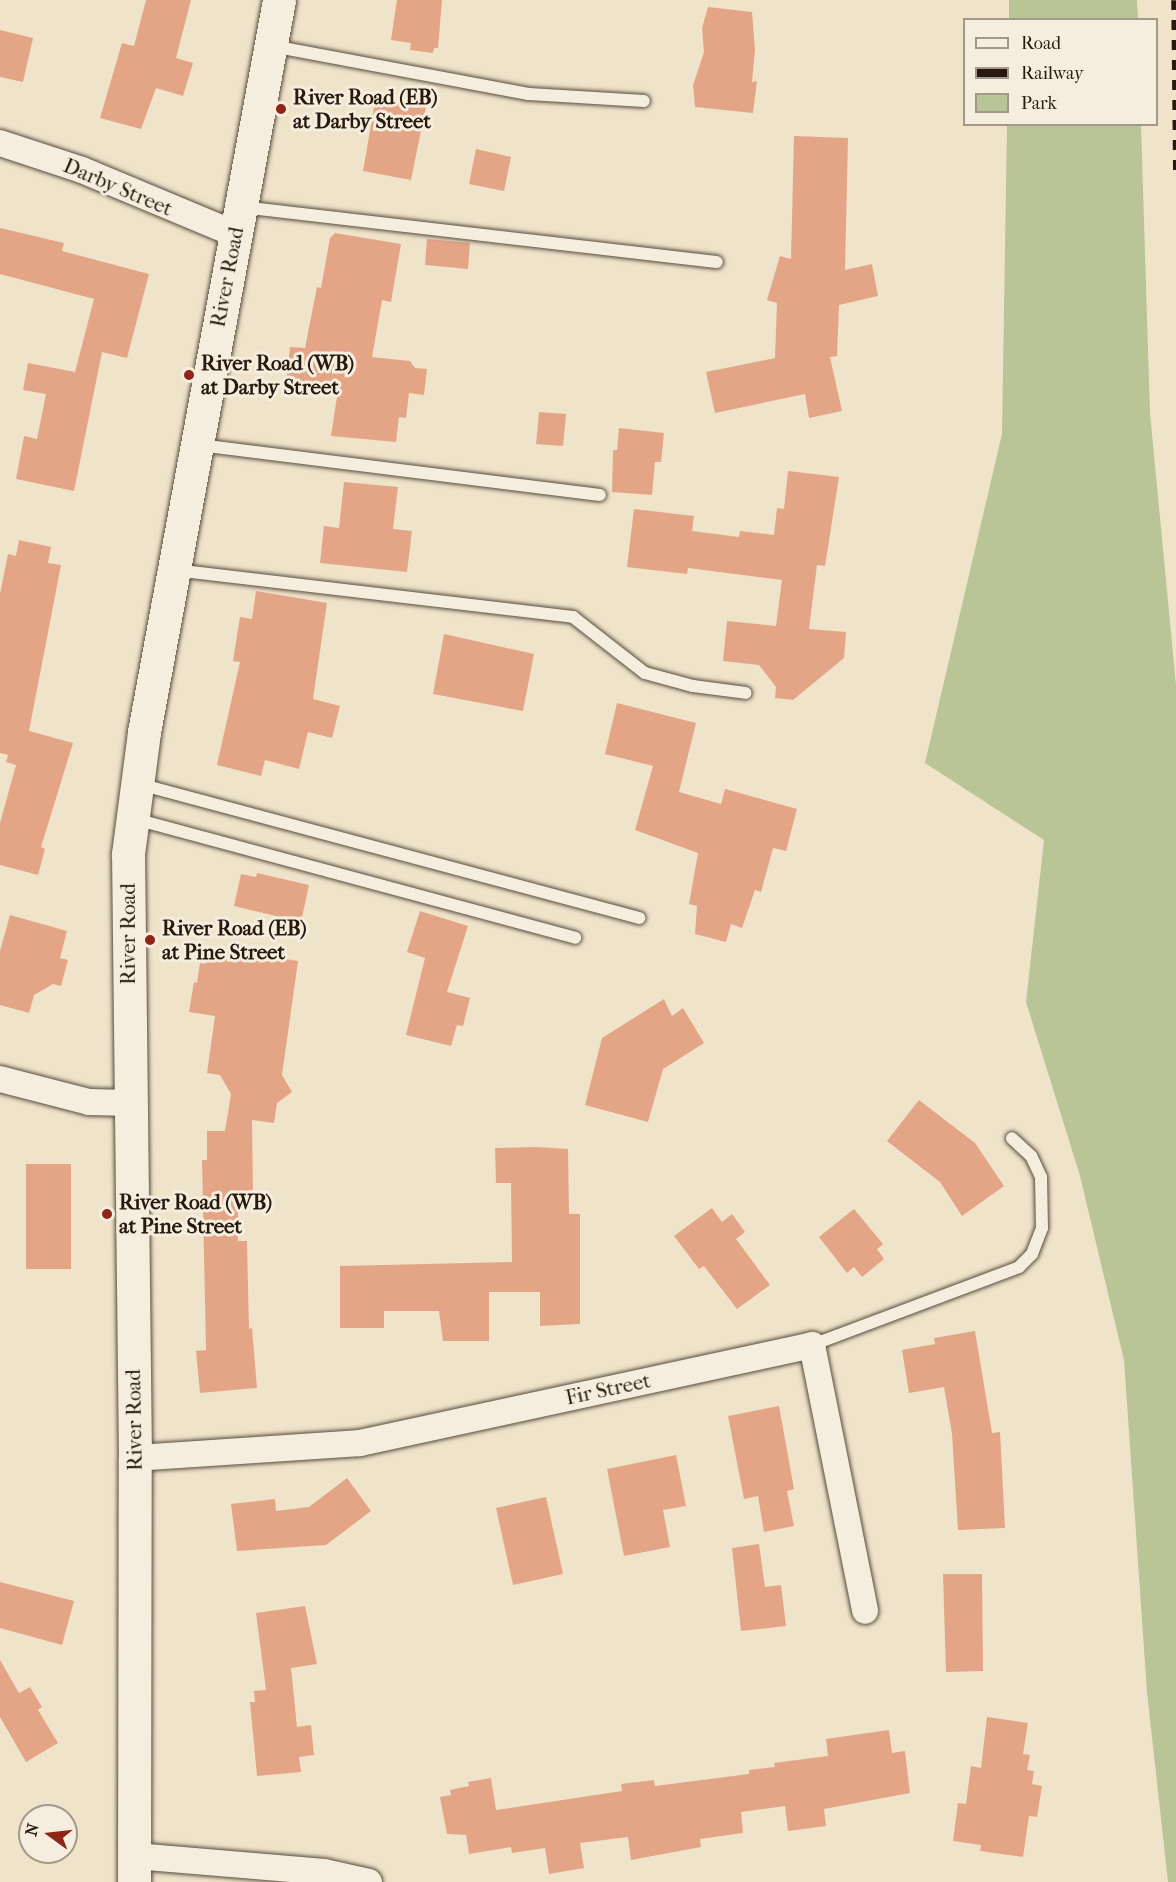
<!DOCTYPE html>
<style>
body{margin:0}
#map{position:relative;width:1176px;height:1882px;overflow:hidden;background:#efe4ca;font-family:"IM FELL French Canon",serif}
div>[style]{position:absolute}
.green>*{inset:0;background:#b9c497}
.building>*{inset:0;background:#e4a587}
.roads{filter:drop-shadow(0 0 2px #594c3e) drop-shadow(0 0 2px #594c3e)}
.lane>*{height:12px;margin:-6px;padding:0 6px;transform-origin:6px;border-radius:6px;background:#f5eddd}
.street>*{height:26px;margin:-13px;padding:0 13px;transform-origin:13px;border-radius:13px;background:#f5eddd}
.secondary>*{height:33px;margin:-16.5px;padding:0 16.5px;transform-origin:16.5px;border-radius:16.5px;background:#f5eddd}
.rail>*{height:4.5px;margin-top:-2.25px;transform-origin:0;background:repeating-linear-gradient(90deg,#27190f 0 10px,transparent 0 20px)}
.dots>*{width:16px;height:16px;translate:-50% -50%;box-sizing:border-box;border:3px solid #f5eddd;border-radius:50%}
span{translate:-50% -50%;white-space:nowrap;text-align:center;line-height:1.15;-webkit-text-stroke:6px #f5eddd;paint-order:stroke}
.poi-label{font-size:21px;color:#27190f;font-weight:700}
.left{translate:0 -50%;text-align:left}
.street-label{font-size:21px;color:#27190f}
.legend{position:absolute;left:963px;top:18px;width:195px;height:108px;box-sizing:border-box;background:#f5eddd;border:2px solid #a3988b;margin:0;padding:8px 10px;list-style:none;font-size:18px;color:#27190f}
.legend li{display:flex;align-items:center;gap:12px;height:30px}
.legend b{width:30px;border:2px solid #a3988b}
.north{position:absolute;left:18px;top:1804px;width:60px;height:60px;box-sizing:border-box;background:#f5eddd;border:2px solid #a3988b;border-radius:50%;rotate:285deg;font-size:16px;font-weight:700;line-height:24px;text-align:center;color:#27190f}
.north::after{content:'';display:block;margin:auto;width:21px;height:27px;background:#8f2418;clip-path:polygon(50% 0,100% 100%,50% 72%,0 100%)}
</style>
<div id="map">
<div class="green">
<i style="clip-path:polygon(1009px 0,1137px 0,1138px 19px,1009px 19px)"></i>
<i style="clip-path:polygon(1007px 125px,1141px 125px,1150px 413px,1176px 685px,1176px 1882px,1168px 1882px,1147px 1692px,1124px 1360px,1080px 1176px,1026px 1002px,1044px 840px,925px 763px,1002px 434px)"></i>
</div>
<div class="building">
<i style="clip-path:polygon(146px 0,191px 0,176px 58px,193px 63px,183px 96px,156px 88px,141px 129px,100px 118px,122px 43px,134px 46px)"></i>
<i style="clip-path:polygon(397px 0,442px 0,438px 48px,434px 48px,433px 53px,410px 50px,411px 43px,391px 40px)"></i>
<i style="clip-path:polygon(708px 7px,752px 12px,755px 50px,752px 82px,757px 81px,753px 113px,695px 107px,693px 85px,704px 52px,702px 28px)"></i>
<i style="clip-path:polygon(0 30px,33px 38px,23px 82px,0 77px)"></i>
<i style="clip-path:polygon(376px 96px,426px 106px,411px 180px,363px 171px)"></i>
<i style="clip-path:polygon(794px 136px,848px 138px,845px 270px,872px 264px,878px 296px,839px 305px,837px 356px,830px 357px,842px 411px,809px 418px,805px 394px,715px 413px,706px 372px,775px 358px,777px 303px,767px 300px,780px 256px,791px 259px)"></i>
<i style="clip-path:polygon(476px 149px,511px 157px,504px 191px,469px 184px)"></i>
<i style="clip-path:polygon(0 228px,64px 243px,62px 251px,149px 274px,127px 358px,102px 352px,74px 491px,16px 479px,24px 436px,37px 439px,46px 394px,23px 390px,28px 363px,75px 372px,94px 299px,0 274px)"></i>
<i style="clip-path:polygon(335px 233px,401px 244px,391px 302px,382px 300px,372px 357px,410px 361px,415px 368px,427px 369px,424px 395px,409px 393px,406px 418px,399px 417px,396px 442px,331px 436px,338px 390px,286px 383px,290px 347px,305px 348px,317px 287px,321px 288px,330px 238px)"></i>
<i style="clip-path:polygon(427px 239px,470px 243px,468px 269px,425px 265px)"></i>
<i style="clip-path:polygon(539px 412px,566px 414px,563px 446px,536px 444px)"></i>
<i style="clip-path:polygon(619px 428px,664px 433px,661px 462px,655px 462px,652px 495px,612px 492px,613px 450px,617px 450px)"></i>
<i style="clip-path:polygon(788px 471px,839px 477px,825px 566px,817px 565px,809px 629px,846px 632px,844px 658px,793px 700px,775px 698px,776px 687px,759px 665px,723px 661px,727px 621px,776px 626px,782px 580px,688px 568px,687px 574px,627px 567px,634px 509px,694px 516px,692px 531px,739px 537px,740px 531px,774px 535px,777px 508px,784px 509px)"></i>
<i style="clip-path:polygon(344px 482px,398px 487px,393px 529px,412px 531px,407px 572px,320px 563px,324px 526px,339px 528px)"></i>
<i style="clip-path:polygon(19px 540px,51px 547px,48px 563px,61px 565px,29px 731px,73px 743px,41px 847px,45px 849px,38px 875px,0 865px,0 823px,16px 765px,6px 762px,8px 755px,0 753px,0 594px,8px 554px,16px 556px)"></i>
<i style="clip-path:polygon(256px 591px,327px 603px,313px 699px,340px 706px,332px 738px,308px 732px,299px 769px,265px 760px,261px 776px,217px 765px,240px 662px,233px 661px,240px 617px,252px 619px)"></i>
<i style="clip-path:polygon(444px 634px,534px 654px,523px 711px,433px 694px)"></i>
<i style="clip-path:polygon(617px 703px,696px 723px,679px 792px,721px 804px,725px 789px,797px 809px,786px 851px,773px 848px,761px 892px,755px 890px,742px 928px,731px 924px,726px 942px,695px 934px,697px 906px,689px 904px,698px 853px,635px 830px,653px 766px,605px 754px)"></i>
<i style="clip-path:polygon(257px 873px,309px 885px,301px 922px,234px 906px,241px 874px,256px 877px)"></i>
<i style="clip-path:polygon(420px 911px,468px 926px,447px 992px,470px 998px,463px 1026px,457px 1025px,451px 1046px,406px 1035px,425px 958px,407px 952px)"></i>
<i style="clip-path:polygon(10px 915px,67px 931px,60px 958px,68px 960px,61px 986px,53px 984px,34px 995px,29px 1013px,0 1005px,0 951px)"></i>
<i style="clip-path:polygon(208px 947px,298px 961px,282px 1075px,292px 1092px,277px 1103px,274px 1123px,252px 1120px,253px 1195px,238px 1195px,238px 1241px,247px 1241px,249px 1329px,252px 1328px,257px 1388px,200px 1393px,196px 1351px,206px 1350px,202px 1160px,207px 1160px,207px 1131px,225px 1131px,231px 1094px,220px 1075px,207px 1073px,215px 1016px,189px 1012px,194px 982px,197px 983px,200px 963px,205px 964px)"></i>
<i style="clip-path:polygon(664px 999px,672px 1016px,683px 1008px,704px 1043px,663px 1069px,648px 1122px,585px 1105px,602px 1038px)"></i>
<i style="clip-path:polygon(919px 1100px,975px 1143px,1004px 1186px,962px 1216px,940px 1182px,887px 1141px)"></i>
<i style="clip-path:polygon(536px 1147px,568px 1149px,569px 1214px,580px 1214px,580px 1324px,540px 1326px,540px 1292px,489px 1292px,489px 1341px,443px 1341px,439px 1311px,384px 1311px,384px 1328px,340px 1328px,340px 1266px,512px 1262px,511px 1183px,496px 1183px,495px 1148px)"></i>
<i style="clip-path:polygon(26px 1164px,71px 1164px,71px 1269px,26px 1269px)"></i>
<i style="clip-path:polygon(712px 1208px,722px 1222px,732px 1214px,745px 1232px,736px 1239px,770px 1285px,737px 1309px,704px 1266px,699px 1269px,674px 1236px)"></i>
<i style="clip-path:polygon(854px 1209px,883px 1244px,877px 1249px,884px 1259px,862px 1277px,854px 1267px,847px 1273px,819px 1237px)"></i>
<i style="clip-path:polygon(975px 1331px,992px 1433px,1000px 1432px,1005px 1528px,958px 1530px,952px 1434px,944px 1387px,909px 1393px,902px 1350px,935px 1344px,934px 1338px)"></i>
<i style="clip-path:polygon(779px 1406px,794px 1489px,787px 1491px,794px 1526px,764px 1532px,758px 1496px,744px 1499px,728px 1416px)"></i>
<i style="clip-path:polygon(676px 1455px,686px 1506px,663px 1510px,670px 1547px,624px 1556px,607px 1469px)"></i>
<i style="clip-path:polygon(347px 1478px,371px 1511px,326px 1545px,237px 1551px,231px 1504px,275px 1499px,276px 1511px,309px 1507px)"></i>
<i style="clip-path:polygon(546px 1497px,563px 1574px,513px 1585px,496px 1508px)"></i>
<i style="clip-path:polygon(759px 1544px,765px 1587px,781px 1585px,786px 1626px,741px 1631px,732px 1548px)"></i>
<i style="clip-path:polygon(943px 1574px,982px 1574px,983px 1671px,946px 1672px)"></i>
<i style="clip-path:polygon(0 1582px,74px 1601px,62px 1645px,0 1628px)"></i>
<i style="clip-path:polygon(305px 1606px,317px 1664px,291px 1668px,297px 1727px,311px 1725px,314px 1755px,299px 1757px,301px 1772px,257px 1776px,250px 1702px,255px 1702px,254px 1691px,266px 1690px,256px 1613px)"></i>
<i style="clip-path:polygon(0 1660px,19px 1693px,30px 1687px,42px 1707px,38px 1710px,58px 1743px,26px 1762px,0 1717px)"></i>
<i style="clip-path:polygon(987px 1717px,1028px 1723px,1023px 1754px,1030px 1755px,1027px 1770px,1034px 1771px,1032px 1784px,1042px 1786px,1037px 1817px,1029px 1816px,1023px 1857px,980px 1851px,981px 1845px,953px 1841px,958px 1803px,966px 1804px,971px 1766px,981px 1768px)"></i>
<i style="clip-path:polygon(889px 1730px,892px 1753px,905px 1751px,910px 1793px,824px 1809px,826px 1826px,788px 1831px,785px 1806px,741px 1812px,743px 1833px,700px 1839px,701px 1847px,631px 1860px,628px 1837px,580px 1843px,584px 1868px,549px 1874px,545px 1848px,512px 1853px,511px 1847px,469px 1854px,466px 1835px,447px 1834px,440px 1797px,451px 1795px,450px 1790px,469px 1786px,468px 1782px,491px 1778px,496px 1810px,622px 1791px,621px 1784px,654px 1780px,655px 1786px,749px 1774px,749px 1770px,775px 1767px,774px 1763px,828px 1756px,826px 1739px)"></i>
</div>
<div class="roads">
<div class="lane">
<i style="left:272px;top:46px;width:261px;rotate:10.6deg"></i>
<i style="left:529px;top:94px;width:115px;rotate:3.5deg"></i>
<i style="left:241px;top:207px;width:479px;rotate:6.6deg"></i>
<i style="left:199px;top:445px;width:404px;rotate:7.1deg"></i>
<i style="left:174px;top:570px;width:402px;rotate:6.7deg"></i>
<i style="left:573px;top:617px;width:91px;rotate:37.9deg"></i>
<i style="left:645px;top:673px;width:50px;rotate:15.2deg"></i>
<i style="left:693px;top:686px;width:53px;rotate:7.5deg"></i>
<i style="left:139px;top:784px;width:518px;rotate:15deg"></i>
<i style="left:135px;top:819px;width:456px;rotate:15.1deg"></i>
<i style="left:812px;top:1345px;width:221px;rotate:-20.6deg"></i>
<i style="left:1019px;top:1267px;width:18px;rotate:-45deg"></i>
<i style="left:1032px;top:1254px;width:28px;rotate:-69deg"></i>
<i style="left:1042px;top:1228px;width:51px;rotate:-91.1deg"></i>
<i style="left:1041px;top:1177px;width:23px;rotate:-115deg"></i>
<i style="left:1031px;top:1156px;width:26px;rotate:-137deg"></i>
</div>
<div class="street">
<i style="left:0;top:143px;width:86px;rotate:18.2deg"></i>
<i style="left:82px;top:170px;width:166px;rotate:22.7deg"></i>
<i style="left:0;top:1079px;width:92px;rotate:14.5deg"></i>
<i style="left:89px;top:1102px;width:40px;rotate:1.4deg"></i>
<i style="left:135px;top:1458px;width:225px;rotate:-3.8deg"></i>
<i style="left:360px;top:1443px;width:463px;rotate:-12.2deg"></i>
<i style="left:812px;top:1345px;width:271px;rotate:78.7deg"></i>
<i style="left:135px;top:1856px;width:190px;rotate:4.8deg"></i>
<i style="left:324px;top:1872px;width:46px;rotate:12.5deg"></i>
</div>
<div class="secondary">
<i style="left:134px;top:1882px;width:424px;rotate:-89.9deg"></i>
<i style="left:135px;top:1458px;width:604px;rotate:-90.66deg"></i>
<i style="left:128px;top:854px;width:123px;rotate:-82.5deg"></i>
<i style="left:144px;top:732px;width:744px;rotate:-79.55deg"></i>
</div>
</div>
<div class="rail">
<i style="left:1174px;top:0;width:179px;rotate:89.4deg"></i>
</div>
<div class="dots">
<i style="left:281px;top:109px;background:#8f2418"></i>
<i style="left:189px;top:375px;background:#8f2418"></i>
<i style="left:150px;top:940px;background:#8f2418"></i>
<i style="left:107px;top:1214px;background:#8f2418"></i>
</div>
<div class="poi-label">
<span class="left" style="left:293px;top:109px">River Road (EB)<br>at Darby Street</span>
<span class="left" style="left:201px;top:375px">River Road (WB)<br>at Darby Street</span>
<span class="left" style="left:162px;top:940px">River Road (EB)<br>at Pine Street</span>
<span class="left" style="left:119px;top:1214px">River Road (WB)<br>at Pine Street</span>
</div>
<div class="street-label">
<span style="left:118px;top:187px;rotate:23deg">Darby Street</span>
<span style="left:227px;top:277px;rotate:-79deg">River Road</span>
<span style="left:128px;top:934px;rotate:-90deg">River Road</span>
<span style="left:608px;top:1389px;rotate:-12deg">Fir Street</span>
<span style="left:134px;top:1420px;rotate:-91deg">River Road</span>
</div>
<ul class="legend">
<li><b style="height:8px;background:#f5eddd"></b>Road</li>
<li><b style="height:8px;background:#27190f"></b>Railway</li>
<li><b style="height:16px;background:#b9c497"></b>Park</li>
</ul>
<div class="north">N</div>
</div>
